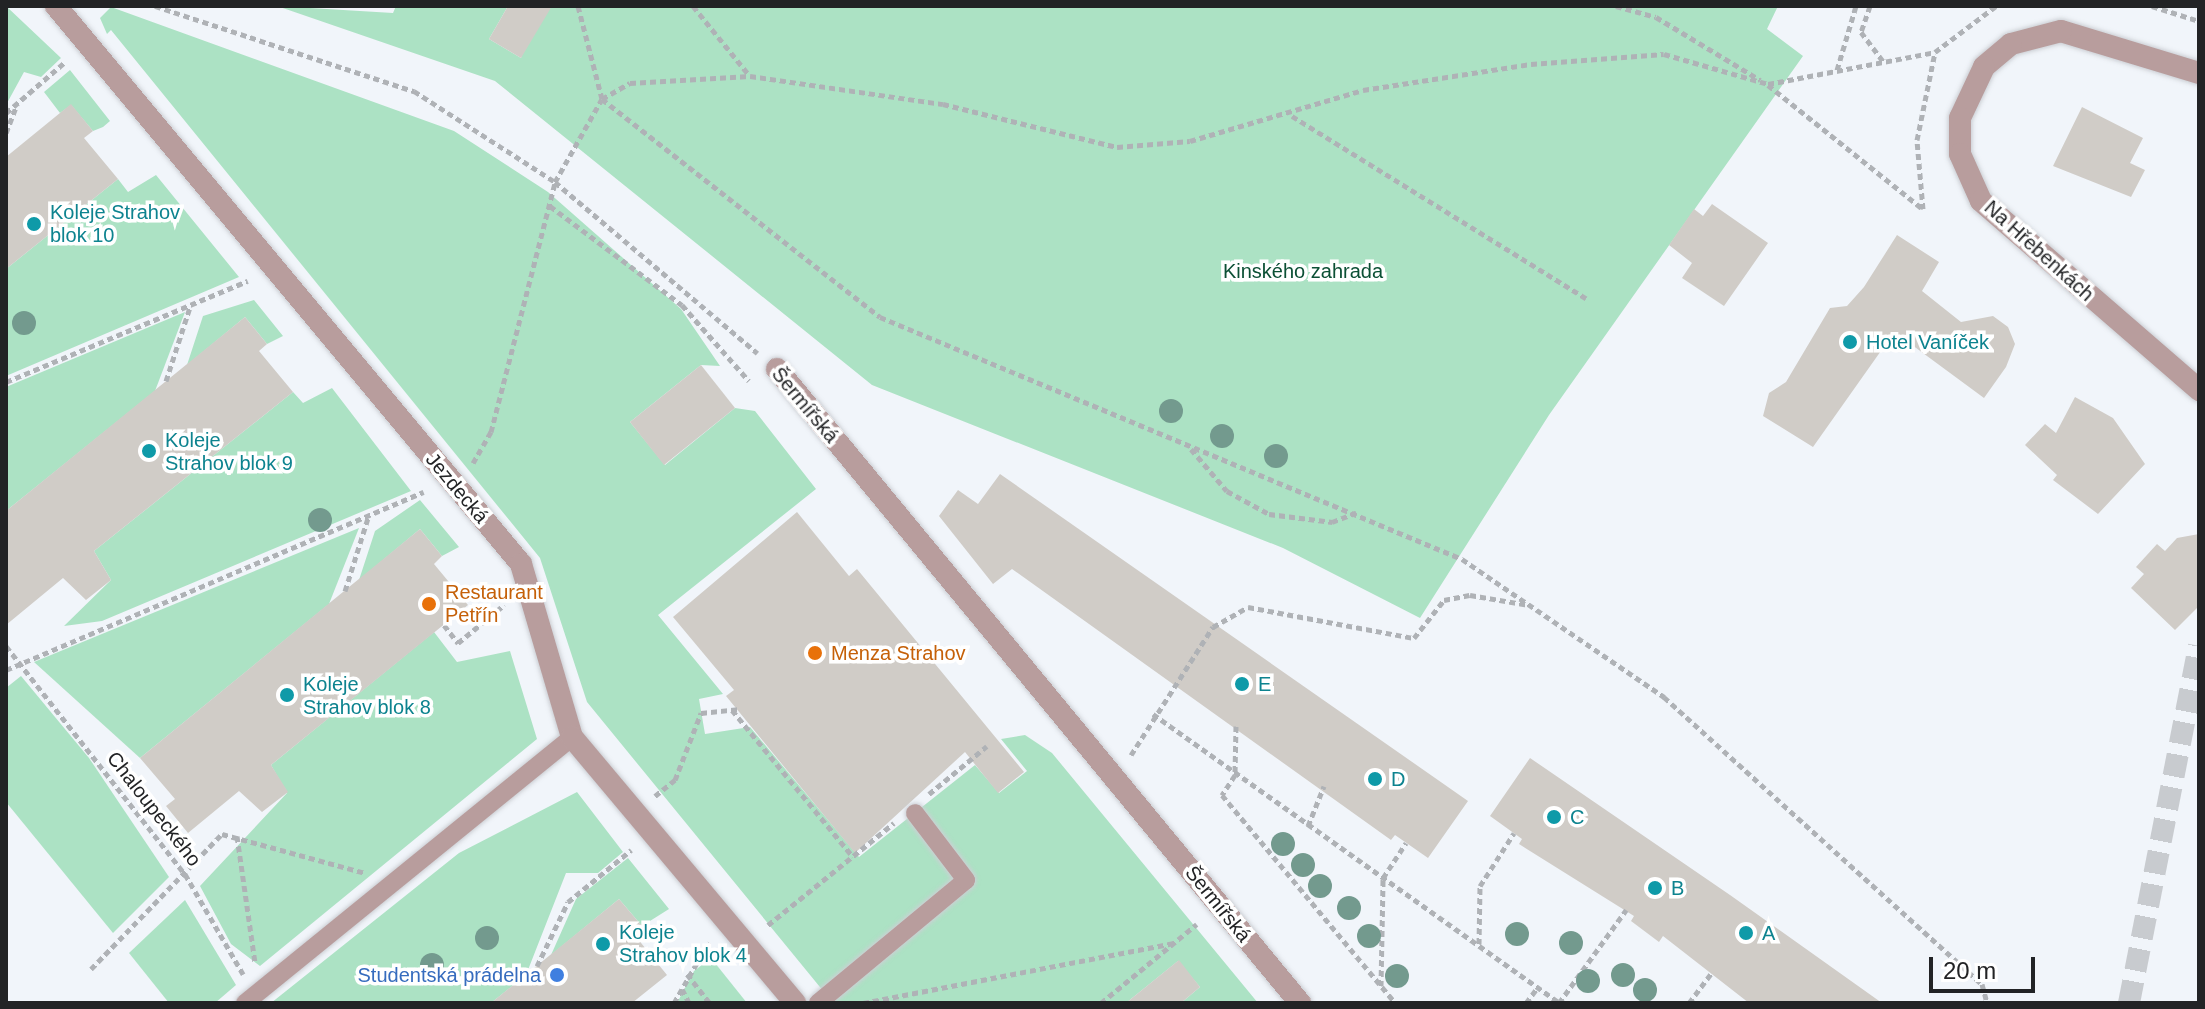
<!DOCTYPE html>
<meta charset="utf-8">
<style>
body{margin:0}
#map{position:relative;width:2205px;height:1009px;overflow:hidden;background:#f1f5fa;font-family:Helvetica,sans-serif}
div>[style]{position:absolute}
.green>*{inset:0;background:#ace2c4}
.building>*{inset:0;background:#d0ccc7}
.trunk-tunnel>*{height:22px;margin-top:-11px;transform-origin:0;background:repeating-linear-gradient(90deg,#c8cbcf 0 22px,transparent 0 33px)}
.path>*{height:5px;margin-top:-2.5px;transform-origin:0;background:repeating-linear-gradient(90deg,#afb2b6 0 6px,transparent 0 10px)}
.roads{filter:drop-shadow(0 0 2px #cccfd4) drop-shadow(0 0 2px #cccfd4)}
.service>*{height:18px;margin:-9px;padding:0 9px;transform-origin:9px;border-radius:9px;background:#b89d9d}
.minor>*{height:22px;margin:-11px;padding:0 11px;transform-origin:11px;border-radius:11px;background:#b89d9d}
.tertiary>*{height:22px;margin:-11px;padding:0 11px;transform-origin:11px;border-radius:11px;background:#b89d9d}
.trees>*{width:24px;height:24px;margin:-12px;border-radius:50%;background:#739a8e}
.dots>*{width:22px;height:22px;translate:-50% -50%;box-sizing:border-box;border:4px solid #fff;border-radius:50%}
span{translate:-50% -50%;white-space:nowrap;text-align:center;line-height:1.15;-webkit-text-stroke:7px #fff;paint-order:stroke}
.culture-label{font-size:20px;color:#0d838f}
.left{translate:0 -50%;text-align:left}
.street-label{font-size:20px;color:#222325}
.park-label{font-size:20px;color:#0c5035}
.food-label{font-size:20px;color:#c56008}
.shop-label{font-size:20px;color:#366cbe}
.right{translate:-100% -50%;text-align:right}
.frame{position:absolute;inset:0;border:8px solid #222325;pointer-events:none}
.scale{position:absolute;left:1929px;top:957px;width:106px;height:36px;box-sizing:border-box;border:4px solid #222325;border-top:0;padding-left:10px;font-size:24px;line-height:28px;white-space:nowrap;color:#222325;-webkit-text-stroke:6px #fff;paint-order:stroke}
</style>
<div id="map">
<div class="green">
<i style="clip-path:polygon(6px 6px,61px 58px,41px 77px,24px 72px,6px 105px)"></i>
<i style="clip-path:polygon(277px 6px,393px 13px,396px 6px,508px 6px,489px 39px,521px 58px,535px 6px,1778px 6px,1767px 29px,1803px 56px,1549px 415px,1420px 618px,1283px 548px,872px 385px,495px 81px)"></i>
<i style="clip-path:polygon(111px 7px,454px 131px,548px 192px,681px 309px,720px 366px,701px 365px,630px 422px,665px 465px,735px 408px,755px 411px,816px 489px,658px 615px,723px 694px,699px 699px,705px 734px,750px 727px,859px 857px,975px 765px,999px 793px,1027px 771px,1001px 739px,1025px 735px,1052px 753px,1258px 1003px,1181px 1003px,1200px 987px,1178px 961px,1126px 1003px,833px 1003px,587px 702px,540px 558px,111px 30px,107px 34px,100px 18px)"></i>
<i style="clip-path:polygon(70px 70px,110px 121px,103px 127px,93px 131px,71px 105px,60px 113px,44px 92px)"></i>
<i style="clip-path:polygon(156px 175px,239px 277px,6px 376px,6px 269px,118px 179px,128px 192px)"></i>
<i style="clip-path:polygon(254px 300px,283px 336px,267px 344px,245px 317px,187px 365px,203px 316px)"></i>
<i style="clip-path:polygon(185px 312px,155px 391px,6px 511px,6px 387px)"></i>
<i style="clip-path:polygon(332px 388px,411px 491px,102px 621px,64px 626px,111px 580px,94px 551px,293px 392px,303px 403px)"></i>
<i style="clip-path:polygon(420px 500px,459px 547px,442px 556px,420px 529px,359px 580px,375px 531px)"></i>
<i style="clip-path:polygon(359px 528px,329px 604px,140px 758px,34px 662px)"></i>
<i style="clip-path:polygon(434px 632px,457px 662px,510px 651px,537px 739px,260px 966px,231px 944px,200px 886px,287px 793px,271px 765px)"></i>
<i style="clip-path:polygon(21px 676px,89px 758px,169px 877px,113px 933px,6px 802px,6px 688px)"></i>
<i style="clip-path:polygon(577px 792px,623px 852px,598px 873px,566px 873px,526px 975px,491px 1003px,271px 1003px,459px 853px)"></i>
<i style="clip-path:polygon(628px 858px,669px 909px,642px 926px,619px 899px,551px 955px,576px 899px)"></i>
<i style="clip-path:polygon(185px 900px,236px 985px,215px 1003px,169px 1003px,129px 953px)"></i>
<i style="clip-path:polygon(711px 958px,747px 1003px,677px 1003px,694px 971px)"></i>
</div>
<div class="building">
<i style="clip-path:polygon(508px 6px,552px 6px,521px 58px,489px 39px)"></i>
<i style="clip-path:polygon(71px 104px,93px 131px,84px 138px,118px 179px,6px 269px,6px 157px)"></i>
<i style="clip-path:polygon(2082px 107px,2143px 138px,2130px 163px,2145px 170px,2131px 197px,2053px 166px)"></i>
<i style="clip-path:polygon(1712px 204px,1768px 243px,1724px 306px,1682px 278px,1692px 263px,1669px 245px,1694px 209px,1703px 216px)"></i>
<i style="clip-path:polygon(1897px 235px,1939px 262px,1922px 291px,1961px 322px,1993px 316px,2008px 327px,2015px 344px,2006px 367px,1984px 398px,1908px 342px,1883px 348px,1813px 447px,1763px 416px,1769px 393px,1786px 382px,1830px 308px,1847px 306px,1864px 287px)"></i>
<i style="clip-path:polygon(245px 317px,267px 344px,259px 351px,293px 392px,94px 551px,111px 580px,86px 600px,63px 578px,6px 625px,6px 511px)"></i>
<i style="clip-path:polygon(701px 365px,735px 408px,664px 465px,630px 422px)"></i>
<i style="clip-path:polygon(2075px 397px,2113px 418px,2145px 464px,2098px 514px,2053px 480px,2057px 475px,2025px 445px,2045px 424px,2056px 433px)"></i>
<i style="clip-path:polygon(1000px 474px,1468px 801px,1428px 858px,1395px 835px,1391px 840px,1012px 569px,993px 584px,939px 516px,958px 490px,978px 504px)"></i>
<i style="clip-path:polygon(797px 512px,849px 576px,857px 569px,1024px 772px,998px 793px,965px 752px,855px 853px,726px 696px,734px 690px,673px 617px)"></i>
<i style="clip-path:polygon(420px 529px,442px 556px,434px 564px,468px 605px,271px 765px,288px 792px,262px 812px,239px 791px,188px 833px,166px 806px,175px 799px,140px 758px)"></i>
<i style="clip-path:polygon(2199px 534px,2199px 606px,2175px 630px,2131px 588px,2144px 574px,2136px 567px,2157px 544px,2165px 551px,2177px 538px)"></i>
<i style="clip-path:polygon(1530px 758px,1730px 895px,1882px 1003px,1749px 1003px,1663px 936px,1659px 942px,1631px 921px,1634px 916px,1519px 844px,1522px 839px,1490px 816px)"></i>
<i style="clip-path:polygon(619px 899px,642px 926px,633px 933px,667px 975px,632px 1003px,491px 1003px)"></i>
<i style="clip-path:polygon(1179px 960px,1200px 987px,1181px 1003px,1126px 1003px)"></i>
</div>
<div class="trunk-tunnel">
<i style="left:2129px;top:1003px;width:364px;rotate:-78.9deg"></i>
</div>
<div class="path">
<i style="left:155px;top:6px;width:273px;rotate:18.2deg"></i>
<i style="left:414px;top:91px;width:168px;rotate:32.8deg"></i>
<i style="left:555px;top:182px;width:265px;rotate:40.2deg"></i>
<i style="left:578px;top:6px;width:96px;rotate:75.5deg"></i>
<i style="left:602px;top:99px;width:353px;rotate:38.1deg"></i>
<i style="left:880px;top:317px;width:630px;rotate:22.58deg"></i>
<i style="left:1462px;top:559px;width:245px;rotate:34.3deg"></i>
<i style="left:1664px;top:697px;width:428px;rotate:42.1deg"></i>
<i style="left:1982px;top:984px;width:20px;rotate:75deg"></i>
<i style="left:693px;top:6px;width:89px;rotate:50.9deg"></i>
<i style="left:1616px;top:6px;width:41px;rotate:15.4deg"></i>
<i style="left:1656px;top:17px;width:122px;rotate:31.2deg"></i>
<i style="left:1870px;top:6px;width:28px;rotate:109deg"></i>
<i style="left:1861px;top:32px;width:38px;rotate:53deg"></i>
<i style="left:2152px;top:6px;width:49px;rotate:17.7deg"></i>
<i style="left:1837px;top:70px;width:67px;rotate:-73.5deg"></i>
<i style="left:1768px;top:85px;width:198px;rotate:38.7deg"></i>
<i style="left:6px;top:113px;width:79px;rotate:-40.9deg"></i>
<i style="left:1292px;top:116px;width:346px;rotate:31.8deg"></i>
<i style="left:6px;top:133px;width:31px;rotate:-69deg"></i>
<i style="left:550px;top:206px;width:165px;rotate:36.9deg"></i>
<i style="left:682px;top:305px;width:101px;rotate:48.6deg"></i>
<i style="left:1923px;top:209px;width:69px;rotate:-95deg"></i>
<i style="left:1917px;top:140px;width:90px;rotate:-78.4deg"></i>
<i style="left:166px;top:381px;width:78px;rotate:-72deg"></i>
<i style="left:6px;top:382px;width:262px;rotate:-22.7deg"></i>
<i style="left:1191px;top:449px;width:55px;rotate:49.4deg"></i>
<i style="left:1227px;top:491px;width:48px;rotate:28.7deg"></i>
<i style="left:1269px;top:514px;width:64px;rotate:7.2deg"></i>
<i style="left:1332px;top:522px;width:26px;rotate:-21deg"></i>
<i style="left:473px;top:463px;width:36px;rotate:-60deg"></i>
<i style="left:491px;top:432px;width:258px;rotate:-75.6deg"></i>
<i style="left:555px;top:182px;width:95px;rotate:-60.5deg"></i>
<i style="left:602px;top:99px;width:32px;rotate:-30deg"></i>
<i style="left:630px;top:83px;width:120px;rotate:-3.3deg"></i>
<i style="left:750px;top:76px;width:195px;rotate:8.3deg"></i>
<i style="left:943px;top:104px;width:179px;rotate:13.9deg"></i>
<i style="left:1117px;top:147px;width:73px;rotate:-4.7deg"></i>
<i style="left:1190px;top:141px;width:180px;rotate:-16.4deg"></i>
<i style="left:1363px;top:90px;width:170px;rotate:-8.8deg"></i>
<i style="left:1531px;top:64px;width:133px;rotate:-4.3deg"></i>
<i style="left:1664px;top:54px;width:108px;rotate:16.1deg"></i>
<i style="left:1768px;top:84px;width:170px;rotate:-10.8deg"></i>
<i style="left:1935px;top:52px;width:76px;rotate:-37deg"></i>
<i style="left:345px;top:591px;width:77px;rotate:-72.5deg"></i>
<i style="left:444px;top:625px;width:23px;rotate:52deg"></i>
<i style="left:458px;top:643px;width:60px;rotate:-39.6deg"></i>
<i style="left:6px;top:646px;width:290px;rotate:51.9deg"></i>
<i style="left:185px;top:874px;width:116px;rotate:59.9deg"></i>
<i style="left:6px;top:670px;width:454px;rotate:-23.1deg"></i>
<i style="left:732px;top:710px;width:190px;rotate:50.5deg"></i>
<i style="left:1153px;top:714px;width:499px;rotate:35.4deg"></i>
<i style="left:1236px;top:726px;width:49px;rotate:91.2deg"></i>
<i style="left:1235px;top:775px;width:24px;rotate:123deg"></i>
<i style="left:1222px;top:795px;width:271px;rotate:50.2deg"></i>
<i style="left:1131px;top:755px;width:152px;rotate:-57.4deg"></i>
<i style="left:1213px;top:627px;width:40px;rotate:-29.7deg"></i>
<i style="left:1248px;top:607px;width:169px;rotate:10.6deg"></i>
<i style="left:1414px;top:638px;width:48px;rotate:-51.7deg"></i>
<i style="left:1444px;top:600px;width:26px;rotate:-11deg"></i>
<i style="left:1470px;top:595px;width:60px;rotate:9.6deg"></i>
<i style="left:929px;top:794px;width:75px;rotate:-39.6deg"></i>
<i style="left:655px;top:796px;width:26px;rotate:-39deg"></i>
<i style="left:675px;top:780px;width:72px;rotate:-68.8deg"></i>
<i style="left:701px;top:713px;width:37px;rotate:-6deg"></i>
<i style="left:1308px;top:826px;width:43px;rotate:-68.2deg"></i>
<i style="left:237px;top:836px;width:127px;rotate:81.9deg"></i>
<i style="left:768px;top:925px;width:162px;rotate:-39deg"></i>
<i style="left:1479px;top:944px;width:58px;rotate:-89deg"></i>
<i style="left:1480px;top:886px;width:63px;rotate:-57.3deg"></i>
<i style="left:537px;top:966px;width:71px;rotate:-64.2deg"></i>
<i style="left:568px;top:902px;width:82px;rotate:-39.5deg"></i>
<i style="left:91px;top:969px;width:188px;rotate:-45.9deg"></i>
<i style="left:222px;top:834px;width:149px;rotate:15.2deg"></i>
<i style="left:687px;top:974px;width:37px;rotate:52deg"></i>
<i style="left:1381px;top:986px;width:108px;rotate:-88.9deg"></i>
<i style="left:1383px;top:878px;width:42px;rotate:-56.7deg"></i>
<i style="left:682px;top:989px;width:16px;rotate:63deg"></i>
<i style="left:674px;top:1003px;width:70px;rotate:-60.2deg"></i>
<i style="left:863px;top:1003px;width:317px;rotate:-10.9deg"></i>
<i style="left:1101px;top:1003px;width:124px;rotate:-39.5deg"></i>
<i style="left:1526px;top:1003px;width:20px;rotate:-53deg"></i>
<i style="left:1559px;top:1003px;width:115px;rotate:-54.2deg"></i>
<i style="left:1689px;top:1003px;width:39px;rotate:-53deg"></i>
</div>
<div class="roads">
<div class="service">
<i style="left:245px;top:1003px;width:422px;rotate:-39.1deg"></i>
<i style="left:818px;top:1003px;width:192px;rotate:-39.7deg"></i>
<i style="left:966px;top:880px;width:84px;rotate:-127.3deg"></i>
</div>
<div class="minor">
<i style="left:56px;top:6px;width:726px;rotate:50.19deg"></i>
<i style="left:521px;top:564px;width:180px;rotate:73.6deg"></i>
<i style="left:572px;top:737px;width:347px;rotate:50deg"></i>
<i style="left:777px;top:369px;width:822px;rotate:50.48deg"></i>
</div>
<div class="tertiary">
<i style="left:2199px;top:73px;width:144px;rotate:-163.1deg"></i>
<i style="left:2061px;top:31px;width:52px;rotate:165.4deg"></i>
<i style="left:2011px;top:44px;width:35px;rotate:140deg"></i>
<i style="left:1984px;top:67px;width:56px;rotate:115.2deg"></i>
<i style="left:1960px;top:118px;width:36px;rotate:90deg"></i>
<i style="left:1960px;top:154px;width:51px;rotate:65.9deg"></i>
<i style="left:1981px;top:201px;width:289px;rotate:40.9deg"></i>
</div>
</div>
<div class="trees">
<i style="left:24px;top:323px"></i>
<i style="left:1171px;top:411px"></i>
<i style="left:1222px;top:436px"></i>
<i style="left:1276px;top:456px"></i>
<i style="left:320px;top:520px"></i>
<i style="left:1283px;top:844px"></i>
<i style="left:1303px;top:865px"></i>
<i style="left:1320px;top:886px"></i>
<i style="left:1349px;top:908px"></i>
<i style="left:1517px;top:934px"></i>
<i style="left:1369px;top:936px"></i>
<i style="left:487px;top:938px"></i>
<i style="left:1571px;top:943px"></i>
<i style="left:432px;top:965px"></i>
<i style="left:1623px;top:975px"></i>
<i style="left:1397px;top:976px"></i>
<i style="left:1588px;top:981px"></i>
<i style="left:1645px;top:990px"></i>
</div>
<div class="dots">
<i style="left:34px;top:224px;background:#0f9aa8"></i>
<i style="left:1850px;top:342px;background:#0f9aa8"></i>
<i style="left:149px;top:451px;background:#0f9aa8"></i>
<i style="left:429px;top:604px;background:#e8710a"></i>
<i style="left:815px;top:653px;background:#e8710a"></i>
<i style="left:1242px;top:684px;background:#0f9aa8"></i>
<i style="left:287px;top:695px;background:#0f9aa8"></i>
<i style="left:1375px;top:779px;background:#0f9aa8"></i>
<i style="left:1554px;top:817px;background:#0f9aa8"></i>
<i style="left:1655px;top:888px;background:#0f9aa8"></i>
<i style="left:1746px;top:933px;background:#0f9aa8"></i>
<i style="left:603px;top:944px;background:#0f9aa8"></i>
<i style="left:557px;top:975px;background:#3f7fe0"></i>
</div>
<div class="culture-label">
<span class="left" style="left:50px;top:224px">Koleje Strahov<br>blok 10</span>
<span class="left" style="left:1866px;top:342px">Hotel Vaníček</span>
<span class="left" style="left:165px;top:452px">Koleje<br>Strahov blok 9</span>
<span class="left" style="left:303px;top:696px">Koleje<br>Strahov blok 8</span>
<span class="left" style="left:1258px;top:684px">E</span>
<span class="left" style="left:1391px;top:779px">D</span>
<span class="left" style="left:1570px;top:817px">C</span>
<span class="left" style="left:1671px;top:888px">B</span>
<span class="left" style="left:619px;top:944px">Koleje<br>Strahov blok 4</span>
<span class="left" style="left:1762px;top:933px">A</span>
</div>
<div class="street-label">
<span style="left:2039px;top:251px;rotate:42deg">Na Hřebenkách</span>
<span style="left:805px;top:405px;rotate:50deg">Šermířská</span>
<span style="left:457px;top:488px;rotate:50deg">Jezdecká</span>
<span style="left:154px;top:809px;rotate:52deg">Chaloupeckého</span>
<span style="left:1218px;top:904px;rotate:51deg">Šermířská</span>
</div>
<div class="park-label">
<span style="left:1303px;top:271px">Kinského zahrada</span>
</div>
<div class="food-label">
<span class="left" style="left:445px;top:604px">Restaurant<br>Petřín</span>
<span class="left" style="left:831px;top:653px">Menza Strahov</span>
</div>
<div class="shop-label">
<span class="right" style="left:541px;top:975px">Studentská prádelna</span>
</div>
<div class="frame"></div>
<div class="scale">20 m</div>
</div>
